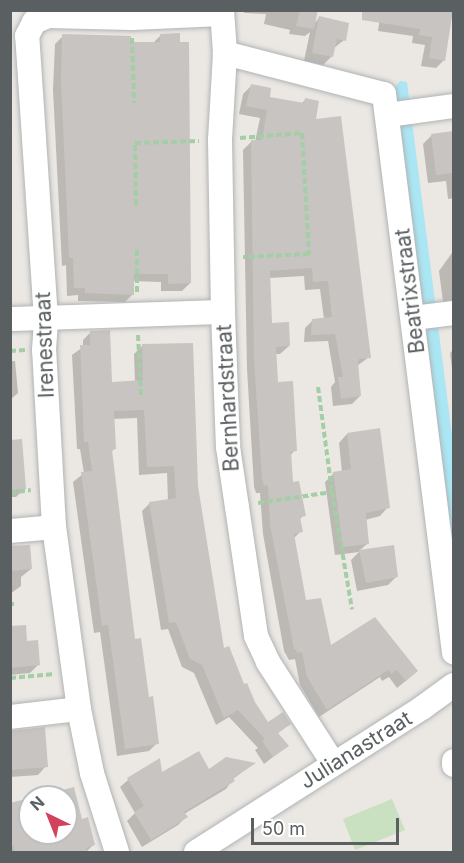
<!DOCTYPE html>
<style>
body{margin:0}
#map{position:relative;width:464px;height:863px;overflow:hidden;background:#ebe7e2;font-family:Inter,sans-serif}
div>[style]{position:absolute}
.green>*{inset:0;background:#c9e0c1}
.water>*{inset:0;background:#aae6f3}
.shadow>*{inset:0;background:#0003}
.building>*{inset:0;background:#c8c4c1}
.path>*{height:4px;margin-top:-2px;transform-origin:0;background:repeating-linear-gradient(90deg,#a4cea5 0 6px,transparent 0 9px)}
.roads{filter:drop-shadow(0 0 2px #afb4b6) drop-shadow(0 0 2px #afb4b6)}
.minor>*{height:24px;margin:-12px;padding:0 12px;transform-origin:12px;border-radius:12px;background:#fff}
span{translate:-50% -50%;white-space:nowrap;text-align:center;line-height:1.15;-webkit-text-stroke:5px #fff;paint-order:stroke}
.street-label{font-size:21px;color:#5a5f61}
.frame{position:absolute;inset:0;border:12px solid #5a5f61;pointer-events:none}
.north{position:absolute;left:18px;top:785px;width:60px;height:60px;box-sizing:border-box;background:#fff;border:2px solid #bdbfc0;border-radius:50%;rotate:317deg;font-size:16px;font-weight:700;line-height:24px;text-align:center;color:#5a5f61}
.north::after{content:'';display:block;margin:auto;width:21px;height:27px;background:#d2425c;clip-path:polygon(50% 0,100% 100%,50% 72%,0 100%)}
.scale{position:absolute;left:251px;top:818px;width:148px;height:27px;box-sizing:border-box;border:3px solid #5a5f61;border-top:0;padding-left:8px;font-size:18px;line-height:21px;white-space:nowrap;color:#5a5f61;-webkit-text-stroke:4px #fff;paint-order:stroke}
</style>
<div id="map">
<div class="green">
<i style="clip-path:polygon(392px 799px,405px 830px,355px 850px,343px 819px)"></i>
</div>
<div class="water">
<i style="clip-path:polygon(400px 81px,407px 82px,453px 443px,453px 546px,395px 87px)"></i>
</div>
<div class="shadow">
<i style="clip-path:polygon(244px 10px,316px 10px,314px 24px,319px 18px,344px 40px,334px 48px,332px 56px,323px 65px,304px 61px,310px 32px,305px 36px,289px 34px,290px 30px,264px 24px,266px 14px,244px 13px)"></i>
<i style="clip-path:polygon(381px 10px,452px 10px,444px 60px,436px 68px,421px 66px,425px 45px,412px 43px,413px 36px,378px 31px)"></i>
<i style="clip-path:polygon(161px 35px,190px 283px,182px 291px,161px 291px,161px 282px,132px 281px,133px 294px,125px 302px,78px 301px,78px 295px,67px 296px,66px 265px,62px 266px,53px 90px,55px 44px,63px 36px,129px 44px,153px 43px)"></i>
<i style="clip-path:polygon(251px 86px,268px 98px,301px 104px,305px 100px,314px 121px,369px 357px,357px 366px,360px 396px,352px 404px,333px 406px,331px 387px,335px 382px,328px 341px,304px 342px,305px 328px,313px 320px,324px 319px,320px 289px,305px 290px,304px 276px,269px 278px,270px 324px,289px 346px,280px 354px,275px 354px,277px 384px,295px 450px,290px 456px,292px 484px,304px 515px,299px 520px,301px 531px,293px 539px,305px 602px,330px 648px,375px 619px,408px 679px,397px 688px,389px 677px,382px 681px,380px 677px,319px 717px,300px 685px,295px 659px,289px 660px,284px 651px,263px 534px,260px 493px,256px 493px,254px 487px,247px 369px,243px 150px,251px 142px,255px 142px,260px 118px,239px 114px,243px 94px)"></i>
<i style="clip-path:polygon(454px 133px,454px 198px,448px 199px,446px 181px,428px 183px,423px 144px,432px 135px)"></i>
<i style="clip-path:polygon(454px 250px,454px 301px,443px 302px,439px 271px)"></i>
<i style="clip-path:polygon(91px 332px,111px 384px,135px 382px,134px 354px,142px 346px,197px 486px,223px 650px,267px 724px,289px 724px,277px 734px,287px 746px,264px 764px,255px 750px,258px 748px,229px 717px,216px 725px,194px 673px,182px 667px,168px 629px,161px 630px,142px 511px,150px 503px,168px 501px,167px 473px,139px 475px,137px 418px,113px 419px,114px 449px,111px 452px,133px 640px,157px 743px,149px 751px,117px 756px,100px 632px,94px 633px,73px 482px,84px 473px,80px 449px,77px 449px,72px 355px,83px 347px,83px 340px)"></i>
<i style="clip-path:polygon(454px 349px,454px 384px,450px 353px)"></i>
<i style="clip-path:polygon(10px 361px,15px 361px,18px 393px,10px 400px)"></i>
<i style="clip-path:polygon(347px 434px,388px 507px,380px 516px,365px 520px,367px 544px,359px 551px,397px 576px,388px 585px,357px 591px,351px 560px,359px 552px,335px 555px,325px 482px,334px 473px,342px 472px,339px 443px)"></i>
<i style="clip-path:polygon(10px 449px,25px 488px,16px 497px,10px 497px)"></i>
<i style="clip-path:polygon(10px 548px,31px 569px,21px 577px,21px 586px,10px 594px)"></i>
<i style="clip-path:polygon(10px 627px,26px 643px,38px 665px,30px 673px,10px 675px)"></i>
<i style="clip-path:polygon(10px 732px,46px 766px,38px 775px,10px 777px)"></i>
<i style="clip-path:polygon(253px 764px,233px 779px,226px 789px,184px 814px,186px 817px,178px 825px,142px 847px,127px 821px,135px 813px,120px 787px,128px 780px)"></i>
<i style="clip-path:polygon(72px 789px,80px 821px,93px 845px,86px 852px,10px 852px,10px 819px,30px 800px,30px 833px,66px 833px,66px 797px,42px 797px)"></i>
</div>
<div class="building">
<i style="clip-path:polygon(300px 10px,318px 10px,314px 29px,296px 26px)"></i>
<i style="clip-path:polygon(362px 10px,453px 10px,445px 61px,429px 58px,432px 37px,419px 35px,420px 29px,362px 20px)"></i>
<i style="clip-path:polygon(319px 16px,349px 23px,346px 41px,337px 39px,333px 57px,312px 53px)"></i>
<i style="clip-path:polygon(180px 33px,180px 42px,189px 42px,191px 283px,168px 284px,168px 274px,134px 274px,134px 295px,85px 293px,85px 288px,74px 288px,73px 258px,69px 258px,61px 81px,62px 34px,131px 36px,131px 42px,160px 42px,160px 34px)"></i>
<i style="clip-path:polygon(251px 84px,271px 88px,270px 97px,304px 103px,305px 98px,319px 101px,316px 119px,341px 116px,371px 358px,359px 359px,358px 362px,361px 396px,341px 399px,338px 377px,343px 377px,335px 334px,311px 335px,312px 319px,332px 317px,328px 281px,313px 282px,312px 268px,270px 271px,272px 323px,289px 322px,290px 346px,276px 347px,278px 382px,293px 381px,297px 451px,291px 452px,293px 482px,299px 481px,306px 516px,300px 517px,303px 532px,294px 534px,306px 600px,321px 598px,331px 645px,375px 617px,418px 671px,406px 681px,397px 670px,391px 674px,388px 670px,327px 710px,307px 677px,302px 652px,297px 653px,296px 649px,294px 649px,270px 525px,268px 485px,264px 486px,262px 479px,254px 360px,251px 140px,262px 140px,267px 110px,246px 106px)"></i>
<i style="clip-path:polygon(453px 131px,453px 173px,436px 175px,431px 134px)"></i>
<i style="clip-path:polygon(110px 330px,112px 382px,143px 380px,142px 344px,193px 343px,198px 486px,224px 648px,229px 646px,244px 684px,247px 683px,255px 702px,268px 722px,283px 712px,291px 724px,278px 733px,289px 746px,273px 757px,262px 741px,265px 739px,238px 710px,224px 718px,202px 665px,190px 659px,176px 622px,169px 623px,149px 502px,176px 498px,174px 466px,147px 467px,144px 410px,114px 411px,116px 449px,112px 450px,135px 639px,141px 638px,149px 697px,153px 696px,159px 744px,125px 749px,108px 625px,102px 626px,81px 472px,92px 471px,88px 442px,84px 442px,80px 345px,90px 345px,90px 331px)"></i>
<i style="clip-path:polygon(380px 428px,390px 508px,366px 513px,369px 544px,343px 547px,333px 472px,351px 469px,347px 433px)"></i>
<i style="clip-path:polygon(22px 439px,26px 489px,10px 490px,10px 440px)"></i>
<i style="clip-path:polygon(30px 545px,32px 569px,10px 571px,10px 546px)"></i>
<i style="clip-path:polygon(394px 545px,398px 577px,366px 583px,359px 550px)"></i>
<i style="clip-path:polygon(26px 625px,27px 641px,38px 640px,40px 665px,10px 668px,10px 626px)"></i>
<i style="clip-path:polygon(45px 727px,48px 767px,10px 770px,10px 731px)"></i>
<i style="clip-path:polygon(199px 751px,209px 769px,226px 757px,256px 763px,233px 778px,235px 781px,184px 812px,188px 817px,151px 840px,134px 812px,144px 806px,127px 778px,160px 758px,162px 772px)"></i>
<i style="clip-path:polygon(74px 787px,82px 819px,88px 817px,95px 845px,86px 848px,87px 852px,15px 852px,13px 845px,10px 846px,10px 803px,30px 798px,30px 833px,69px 833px,66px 797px,60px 797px,59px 791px)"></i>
</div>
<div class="path">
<i style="left:132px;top:38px;width:65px;rotate:88.2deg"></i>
<i style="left:240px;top:138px;width:62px;rotate:-4.6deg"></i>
<i style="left:302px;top:133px;width:121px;rotate:86.7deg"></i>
<i style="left:309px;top:254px;width:66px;rotate:177.4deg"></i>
<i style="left:136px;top:205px;width:62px;rotate:-90.9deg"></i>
<i style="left:135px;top:143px;width:64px;rotate:-1.8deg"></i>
<i style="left:137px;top:250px;width:45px;rotate:90deg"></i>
<i style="left:138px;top:335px;width:62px;rotate:87.2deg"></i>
<i style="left:10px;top:351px;width:15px;rotate:-4deg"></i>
<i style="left:318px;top:387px;width:106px;rotate:82.4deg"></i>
<i style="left:10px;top:493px;width:21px;rotate:-8deg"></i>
<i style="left:258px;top:503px;width:75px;rotate:-8.5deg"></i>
<i style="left:332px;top:492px;width:119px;rotate:80.3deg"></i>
<i style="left:10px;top:604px;width:4px"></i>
<i style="left:10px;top:678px;width:45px;rotate:-5.1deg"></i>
</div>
<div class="roads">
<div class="minor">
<i style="left:222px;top:10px;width:43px;rotate:86deg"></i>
<i style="left:225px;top:53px;width:87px;rotate:93.3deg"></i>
<i style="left:220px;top:140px;width:172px;rotate:89deg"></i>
<i style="left:223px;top:312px;width:135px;rotate:87.9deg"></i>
<i style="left:228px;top:447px;width:61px;rotate:81.5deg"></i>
<i style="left:237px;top:507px;width:130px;rotate:81.6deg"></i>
<i style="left:256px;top:636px;width:29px;rotate:65deg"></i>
<i style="left:268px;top:662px;width:120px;rotate:57.2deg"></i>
<i style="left:225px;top:53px;width:164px;rotate:14.5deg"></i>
<i style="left:384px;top:94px;width:563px;rotate:82.86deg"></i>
<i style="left:388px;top:115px;width:67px;rotate:-7.8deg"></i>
<i style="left:413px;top:318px;width:41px;rotate:-7deg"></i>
<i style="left:10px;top:319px;width:213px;rotate:-1.9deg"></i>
<i style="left:10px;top:531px;width:44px;rotate:-5.2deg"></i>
<i style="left:10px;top:717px;width:69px;rotate:-6.6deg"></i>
<i style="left:454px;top:761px;width:4px;rotate:90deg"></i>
<i style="left:117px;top:852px;width:83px;rotate:-107.6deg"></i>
<i style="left:92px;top:773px;width:65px;rotate:-101.5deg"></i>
<i style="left:79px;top:709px;width:184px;rotate:-97.8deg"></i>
<i style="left:54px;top:527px;width:177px;rotate:-93.2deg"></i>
<i style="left:44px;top:350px;width:31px;rotate:-86deg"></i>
<i style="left:46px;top:319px;width:284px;rotate:-93.8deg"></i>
<i style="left:27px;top:36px;width:16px;rotate:-63deg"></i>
<i style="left:34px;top:22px;width:15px;rotate:-23deg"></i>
<i style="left:48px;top:16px;width:84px;rotate:1.4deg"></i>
<i style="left:132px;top:18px;width:90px;rotate:-2.5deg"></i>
<i style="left:196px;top:852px;width:268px;rotate:-32.5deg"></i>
<i style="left:422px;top:708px;width:39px;rotate:-36deg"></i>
</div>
</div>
<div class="street-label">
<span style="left:410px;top:291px;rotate:-97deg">Beatrixstraat</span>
<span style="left:45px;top:345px;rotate:-92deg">Irenestraat</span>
<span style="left:228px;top:398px;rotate:-93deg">Bernhardstraat</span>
<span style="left:356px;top:750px;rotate:-32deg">Julianastraat</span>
</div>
<div class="frame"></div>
<div class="north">N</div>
<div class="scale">50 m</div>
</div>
